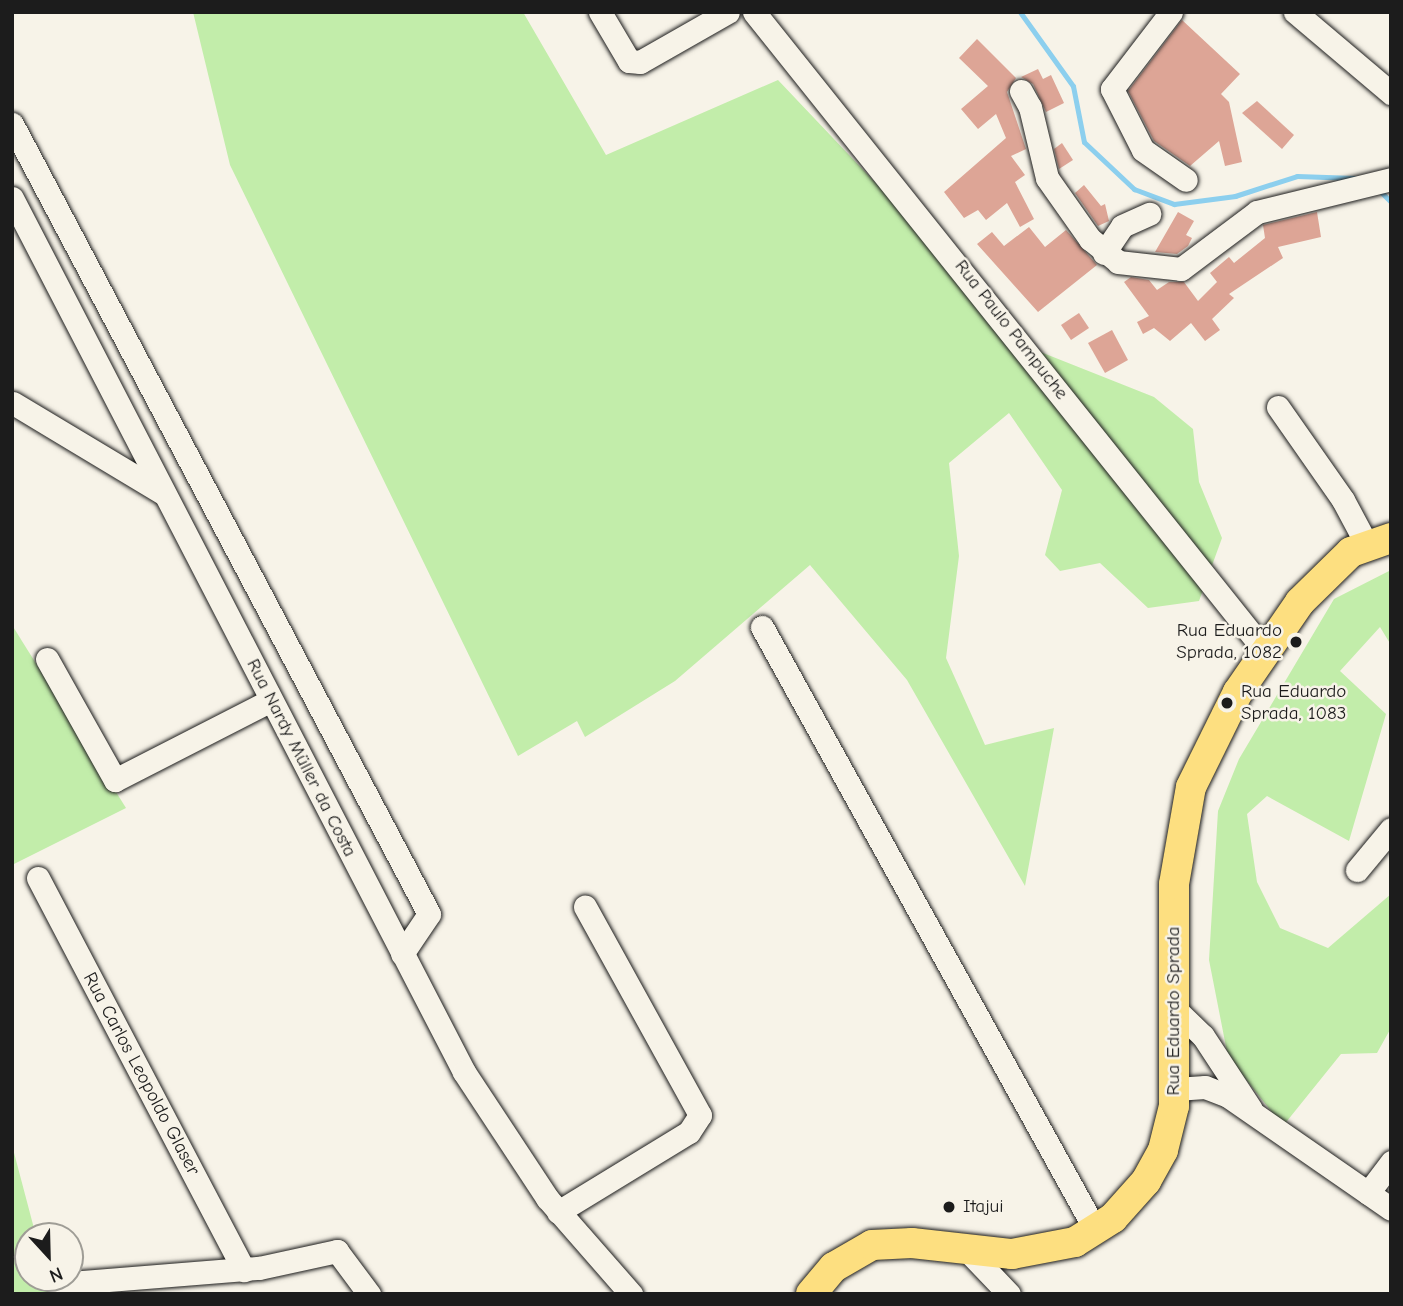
<!DOCTYPE html>
<meta charset="utf-8">
<style>
body{margin:0}
#map{position:relative;width:1403px;height:1306px;overflow:hidden;background:#f7f3e8;font-family:"Comic Neue",sans-serif}
div>[style]{position:absolute}
.green>*{inset:0;background:#c2edaa}
.stream>*{height:5px;margin:-2.5px;padding:0 2.5px;transform-origin:2.5px;border-radius:2.5px;background:#8ccfee}
.building>*{inset:0;background:#dda596}
.roads{filter:drop-shadow(0 0 2px #1c1c1c) drop-shadow(0 0 2px #1c1c1c)}
.minor>*{height:23px;margin:-11.5px;padding:0 11.5px;transform-origin:11.5px;border-radius:11.5px;background:#f7f3e8}
.major>*{height:30px;margin:-15px;padding:0 15px;transform-origin:15px;border-radius:15px;background:#fddf80}
.dots>*{width:19px;height:19px;translate:-50% -50%;box-sizing:border-box;border:4px solid #f7f3e8;border-radius:50%}
span{translate:-50% -50%;white-space:nowrap;text-align:center;line-height:1.15;-webkit-text-stroke:5px #f7f3e8;paint-order:stroke}
.street-label{font-size:19px;color:#1c1c1c}
.poi-label{font-size:19px;color:#1c1c1c}
.right{translate:-100% -50%;text-align:right}
.left{translate:0 -50%;text-align:left}
.frame{position:absolute;inset:0;border:14px solid #1c1c1c;pointer-events:none}
.north{position:absolute;left:14px;top:1222px;width:70px;height:70px;box-sizing:border-box;background:#f7f3e8;border:2px solid #9f9d96;border-radius:50%;rotate:158deg;font-size:19px;font-weight:700;line-height:28px;text-align:center;color:#1c1c1c}
.north::after{content:'';display:block;margin:auto;width:24px;height:32px;background:#1c1c1c;clip-path:polygon(50% 0,100% 100%,50% 72%,0 100%)}
</style>
<div id="map">
<div class="green">
<i style="clip-path:polygon(193px 12px,523px 12px,606px 155px,778px 80px,1033px 349px,1154px 397px,1193px 429px,1199px 482px,1222px 538px,1199px 601px,1148px 608px,1100px 563px,1060px 571px,1045px 555px,1062px 490px,1009px 413px,949px 463px,959px 556px,946px 658px,985px 745px,1054px 728px,1025px 886px,907px 680px,810px 565px,675px 681px,585px 737px,577px 721px,518px 756px,230px 165px)"></i>
<i style="clip-path:polygon(1391px 570px,1391px 645px,1380px 627px,1340px 671px,1386px 714px,1349px 841px,1267px 796px,1247px 814px,1257px 882px,1280px 928px,1328px 948px,1391px 894px,1391px 1028px,1377px 1053px,1341px 1054px,1283px 1126px,1228px 1057px,1209px 960px,1218px 811px,1239px 759px,1334px 599px)"></i>
<i style="clip-path:polygon(12px 625px,126px 808px,12px 865px)"></i>
<i style="clip-path:polygon(12px 1145px,36px 1236px,28px 1236px,28px 1278px,48px 1278px,52px 1294px,12px 1294px)"></i>
</div>
<div class="stream">
<i style="left:1020px;top:12px;width:91px;rotate:54.4deg"></i>
<i style="left:1073px;top:86px;width:57px;rotate:78.9deg"></i>
<i style="left:1084px;top:142px;width:69px;rotate:43.2deg"></i>
<i style="left:1134px;top:189px;width:43px;rotate:20.6deg"></i>
<i style="left:1174px;top:204px;width:62px;rotate:-7.5deg"></i>
<i style="left:1235px;top:196px;width:65px;rotate:-17.9deg"></i>
<i style="left:1297px;top:176px;width:58px;rotate:2deg"></i>
<i style="left:1378px;top:189px;width:18px;rotate:45deg"></i>
</div>
<div class="building">
<i style="clip-path:polygon(1182px 20px,1240px 74px,1221px 94px,1229px 102px,1242px 162px,1225px 166px,1219px 141px,1190px 166px,1154px 141px,1128px 91px)"></i>
<i style="clip-path:polygon(977px 39px,1016px 78px,1007px 92px,1026px 149px,1011px 156px,1025px 175px,1015px 182px,1034px 219px,1020px 227px,1007px 203px,986px 220px,978px 210px,964px 218px,944px 192px,1006px 138px,996px 114px,978px 129px,961px 109px,988px 86px,959px 58px)"></i>
<i style="clip-path:polygon(1038px 69px,1043px 79px,1051px 75px,1064px 103px,1046px 112px,1033px 84px,1021px 77px)"></i>
<i style="clip-path:polygon(1257px 101px,1294px 135px,1282px 149px,1242px 113px)"></i>
<i style="clip-path:polygon(1062px 143px,1073px 160px,1059px 169px,1054px 149px)"></i>
<i style="clip-path:polygon(1084px 185px,1101px 206px,1105px 204px,1109px 221px,1098px 226px,1075px 193px)"></i>
<i style="clip-path:polygon(1178px 212px,1194px 221px,1186px 235px,1192px 238px,1188px 246px,1177px 254px,1155px 252px)"></i>
<i style="clip-path:polygon(1317px 212px,1321px 237px,1278px 247px,1283px 258px,1229px 294px,1234px 298px,1212px 319px,1220px 330px,1205px 341px,1191px 323px,1170px 341px,1154px 328px,1143px 334px,1137px 322px,1149px 316px,1124px 282px,1131px 277px,1149px 280px,1157px 290px,1169px 282px,1184px 282px,1198px 301px,1217px 282px,1210px 273px,1229px 257px,1234px 263px,1265px 238px,1263px 225px)"></i>
<i style="clip-path:polygon(1029px 227px,1045px 247px,1066px 230px,1097px 265px,1038px 312px,977px 244px,992px 232px,1004px 246px)"></i>
<i style="clip-path:polygon(1079px 313px,1089px 328px,1071px 340px,1061px 325px)"></i>
<i style="clip-path:polygon(1112px 330px,1128px 360px,1105px 373px,1088px 343px)"></i>
</div>
<div class="roads">
<div class="minor">
<i style="left:600px;top:12px;width:57px;rotate:59.4deg"></i>
<i style="left:629px;top:61px;width:11px;rotate:5deg"></i>
<i style="left:640px;top:62px;width:101px;rotate:-29.6deg"></i>
<i style="left:754px;top:12px;width:818px;rotate:51.35deg"></i>
<i style="left:1171px;top:12px;width:97px;rotate:127.5deg"></i>
<i style="left:1112px;top:89px;width:68px;rotate:63.1deg"></i>
<i style="left:1143px;top:150px;width:52px;rotate:34.9deg"></i>
<i style="left:1295px;top:12px;width:126px;rotate:40.2deg"></i>
<i style="left:1021px;top:91px;width:18px;rotate:61deg"></i>
<i style="left:1030px;top:107px;width:73px;rotate:76.5deg"></i>
<i style="left:1047px;top:178px;width:75px;rotate:54.8deg"></i>
<i style="left:1090px;top:239px;width:36px;rotate:39deg"></i>
<i style="left:1118px;top:262px;width:63px;rotate:6.3deg"></i>
<i style="left:1181px;top:269px;width:95px;rotate:-36.9deg"></i>
<i style="left:1257px;top:212px;width:138px;rotate:-13.8deg"></i>
<i style="left:12px;top:124px;width:893px;rotate:62.17deg"></i>
<i style="left:429px;top:914px;width:48px;rotate:124deg"></i>
<i style="left:12px;top:198px;width:984px;rotate:62.65deg"></i>
<i style="left:464px;top:1072px;width:151px;rotate:56.6deg"></i>
<i style="left:547px;top:1198px;width:128px;rotate:48.8deg"></i>
<i style="left:1104px;top:253px;width:32px;rotate:-56deg"></i>
<i style="left:1122px;top:226px;width:30px;rotate:-24deg"></i>
<i style="left:13px;top:403px;width:175px;rotate:31deg"></i>
<i style="left:1278px;top:407px;width:113px;rotate:55deg"></i>
<i style="left:1343px;top:500px;width:49px;rotate:61.9deg"></i>
<i style="left:762px;top:627px;width:690px;rotate:61.06deg"></i>
<i style="left:47px;top:659px;width:139px;rotate:60.7deg"></i>
<i style="left:115px;top:780px;width:175px;rotate:-27.1deg"></i>
<i style="left:1357px;top:870px;width:53px;rotate:-50.3deg"></i>
<i style="left:38px;top:878px;width:443px;rotate:62.3deg"></i>
<i style="left:1176px;top:1010px;width:37px;rotate:44deg"></i>
<i style="left:1203px;top:1036px;width:87px;rotate:56.7deg"></i>
<i style="left:1175px;top:1089px;width:30px;rotate:-4deg"></i>
<i style="left:1205px;top:1087px;width:25px;rotate:21deg"></i>
<i style="left:1228px;top:1096px;width:198px;rotate:34.7deg"></i>
<i style="left:1368px;top:1193px;width:39px;rotate:-53deg"></i>
<i style="left:558px;top:1212px;width:153px;rotate:-31.4deg"></i>
<i style="left:689px;top:1132px;width:20px;rotate:-57deg"></i>
<i style="left:700px;top:1115px;width:238px;rotate:-118.9deg"></i>
<i style="left:966px;top:1249px;width:62px;rotate:46.3deg"></i>
<i style="left:58px;top:1284px;width:202px;rotate:-4.6deg"></i>
<i style="left:259px;top:1268px;width:80px;rotate:-12.3deg"></i>
<i style="left:337px;top:1251px;width:54px;rotate:53.3deg"></i>
</div>
<div class="major">
<i style="left:811px;top:1294px;width:35px;rotate:-50deg"></i>
<i style="left:834px;top:1267px;width:44px;rotate:-30.1deg"></i>
<i style="left:872px;top:1245px;width:40px;rotate:-2.9deg"></i>
<i style="left:912px;top:1243px;width:101px;rotate:6.3deg"></i>
<i style="left:1012px;top:1254px;width:64px;rotate:-10.8deg"></i>
<i style="left:1075px;top:1242px;width:45px;rotate:-32.3deg"></i>
<i style="left:1113px;top:1218px;width:50px;rotate:-48.3deg"></i>
<i style="left:1146px;top:1181px;width:35px;rotate:-61deg"></i>
<i style="left:1163px;top:1150px;width:45px;rotate:-76deg"></i>
<i style="left:1174px;top:1106px;width:222px;rotate:-90deg"></i>
<i style="left:1174px;top:884px;width:98px;rotate:-80.1deg"></i>
<i style="left:1191px;top:787px;width:106px;rotate:-63.7deg"></i>
<i style="left:1238px;top:692px;width:109px;rotate:-55.4deg"></i>
<i style="left:1300px;top:602px;width:71px;rotate:-44.4deg"></i>
<i style="left:1351px;top:552px;width:42px;rotate:-19.3deg"></i>
</div>
</div>
<div class="dots">
<i style="left:1296px;top:642px;background:#1c1c1c"></i>
<i style="left:1227px;top:703px;background:#1c1c1c"></i>
<i style="left:949px;top:1207px;background:#1c1c1c"></i>
</div>
<div class="street-label">
<span style="left:1011px;top:330px;rotate:52deg">Rua Paulo Pampuche</span>
<span style="left:301px;top:758px;rotate:63deg">Rua Nardy Müller da Costa</span>
<span style="left:1174px;top:1011px;rotate:-90deg">Rua Eduardo Sprada</span>
<span style="left:141px;top:1074px;rotate:62deg">Rua Carlos Leopoldo Glaser</span>
</div>
<div class="poi-label">
<span class="right" style="left:1282px;top:642px">Rua Eduardo<br>Sprada, 1082</span>
<span class="left" style="left:1241px;top:703px">Rua Eduardo<br>Sprada, 1083</span>
<span class="left" style="left:963px;top:1207px">Itajui</span>
</div>
<div class="frame"></div>
<div class="north">N</div>
</div>
